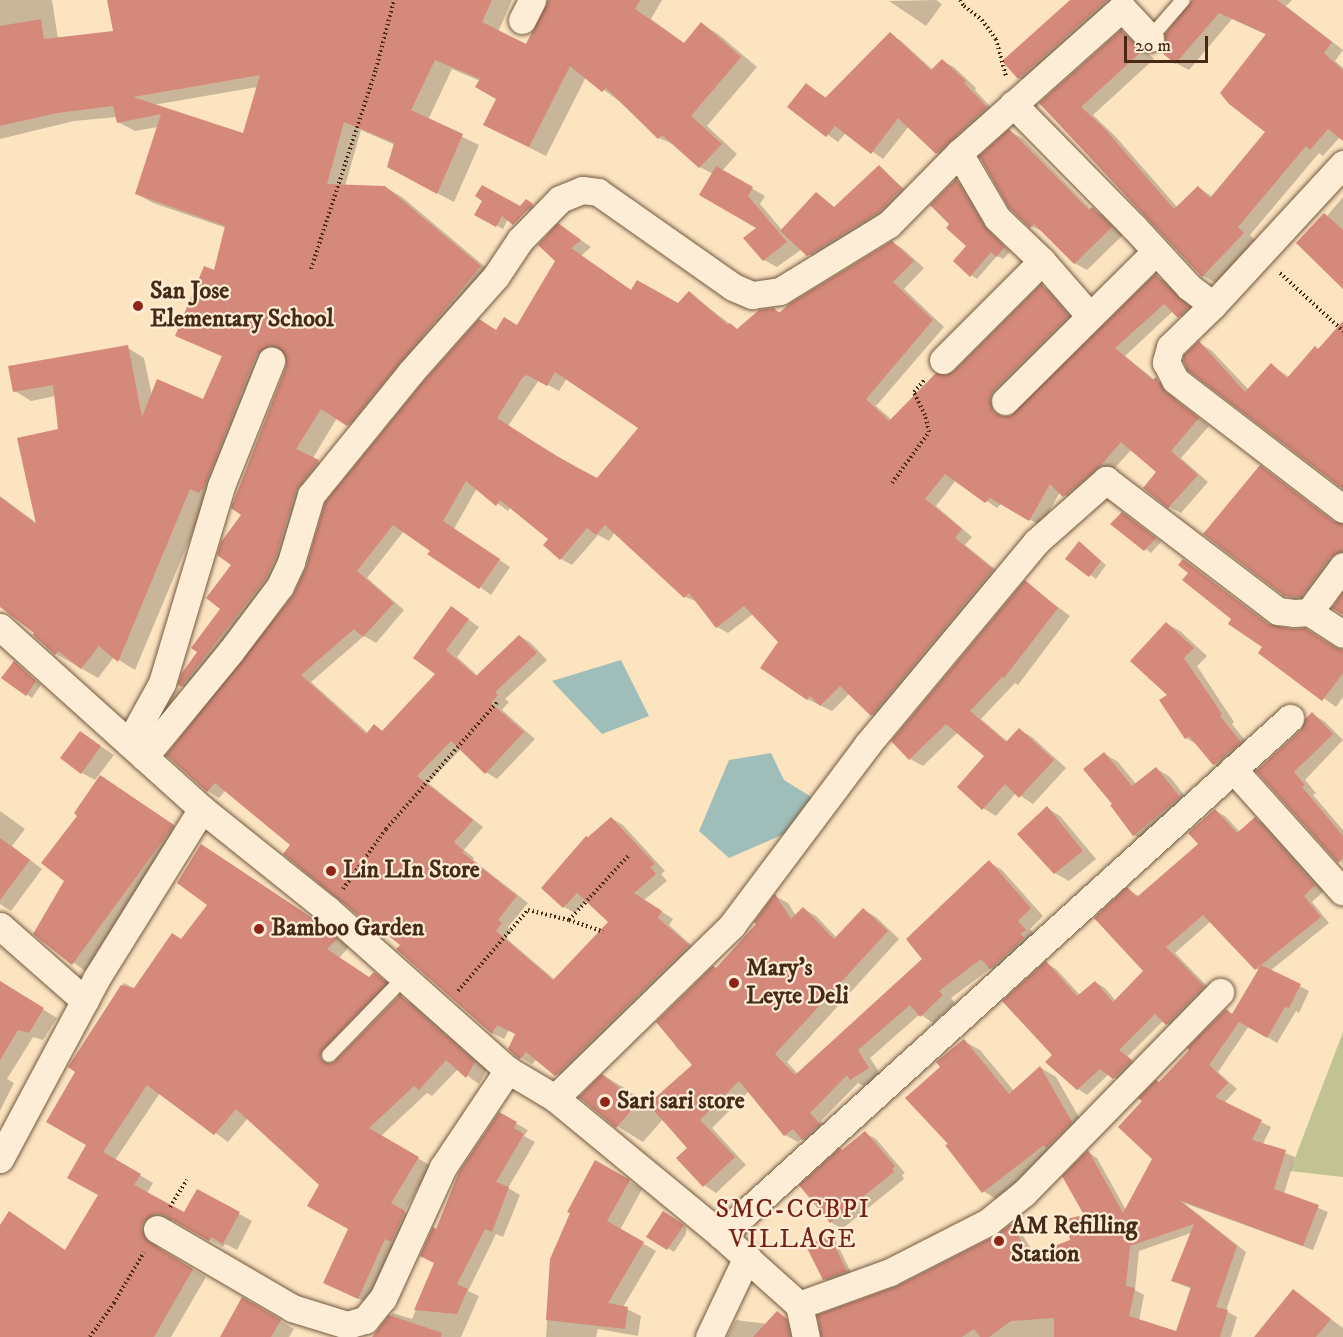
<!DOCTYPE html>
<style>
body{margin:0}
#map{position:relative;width:1343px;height:1337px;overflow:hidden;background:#fce4c1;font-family:"IM FELL DW Pica",serif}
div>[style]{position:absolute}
.green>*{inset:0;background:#c1c492}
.water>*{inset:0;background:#a0beb9}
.shadow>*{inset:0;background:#0003}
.building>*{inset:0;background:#d5897a}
.path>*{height:4px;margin-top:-2px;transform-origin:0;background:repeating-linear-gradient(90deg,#462a15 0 1.5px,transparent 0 4.5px)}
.roads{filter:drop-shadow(0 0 2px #745840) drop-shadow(0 0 2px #745840)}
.service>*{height:14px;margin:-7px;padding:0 7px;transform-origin:7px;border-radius:7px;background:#fdedd7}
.minor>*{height:27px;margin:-13.5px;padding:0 13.5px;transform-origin:13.5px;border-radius:13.5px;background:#fdedd7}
.dots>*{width:16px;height:16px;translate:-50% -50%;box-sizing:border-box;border:3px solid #fdedd7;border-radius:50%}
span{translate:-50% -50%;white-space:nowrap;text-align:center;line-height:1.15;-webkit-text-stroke:4.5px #fdedd7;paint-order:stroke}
.poi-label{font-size:24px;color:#462a15;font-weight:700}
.left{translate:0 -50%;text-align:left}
.neighbourhood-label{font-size:26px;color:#7a1f14;letter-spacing:1.5px}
.scale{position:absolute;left:1124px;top:36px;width:84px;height:27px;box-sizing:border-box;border:3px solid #462a15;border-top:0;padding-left:8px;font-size:18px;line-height:21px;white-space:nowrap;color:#462a15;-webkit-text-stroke:4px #fdedd7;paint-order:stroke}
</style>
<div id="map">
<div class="green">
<i style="clip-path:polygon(1343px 1032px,1343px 1177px,1290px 1171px)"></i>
</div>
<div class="water">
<i style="clip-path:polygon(621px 660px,649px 716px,602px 734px,552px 681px)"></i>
<i style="clip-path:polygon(771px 753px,784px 780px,813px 798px,791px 831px,729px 858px,699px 831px,729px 760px)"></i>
</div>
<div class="shadow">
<i style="clip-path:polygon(evenodd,0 0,52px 0,58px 39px,115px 33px,109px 0,512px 0,498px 32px,527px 46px,548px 7px,548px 0,662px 0,651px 19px,685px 44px,702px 24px,718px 34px,757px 67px,707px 126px,737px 154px,722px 171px,765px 196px,760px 204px,782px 230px,817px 194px,835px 208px,879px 167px,909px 193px,816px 259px,802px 249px,777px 267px,764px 260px,758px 227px,713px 174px,700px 167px,677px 146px,659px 138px,619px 101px,586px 77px,546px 156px,502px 134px,498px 99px,480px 81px,452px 69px,428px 120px,479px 145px,454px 202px,405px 176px,395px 145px,361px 130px,345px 186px,385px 187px,402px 197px,496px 276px,364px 434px,337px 418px,313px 458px,334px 471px,292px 566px,199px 695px,182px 686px,222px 609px,243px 515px,288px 358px,285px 354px,273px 364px,207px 498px,135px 670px,114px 657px,98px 678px,56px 654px,36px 633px,0 605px,0 496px,38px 524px,60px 430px,56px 396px,31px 401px,15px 391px,128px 348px,144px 358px,152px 396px,204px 401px,223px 357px,177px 336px,215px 272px,226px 228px,153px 203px,137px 194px,158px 127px,135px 131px,118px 122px,117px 117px,74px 121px,0 139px,0 0,258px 87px,244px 135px,153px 105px,258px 87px)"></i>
<i style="clip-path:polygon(936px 0,942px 4px,926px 26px,889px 1px)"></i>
<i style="clip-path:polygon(1072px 0,1130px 0,1032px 85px,1019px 78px,1004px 62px)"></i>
<i style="clip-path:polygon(1197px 0,1292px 0,1286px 6px,1343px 50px,1335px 61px,1343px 68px,1343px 139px,1340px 137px,1323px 156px,1319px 153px,1250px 235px,1256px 241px,1216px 283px,1203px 276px,1041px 103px,1121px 32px,1134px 39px,1154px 59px,1093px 115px,1116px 137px,1178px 208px,1199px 188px,1213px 197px,1267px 131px,1267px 35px,1232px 19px,1189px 70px,1176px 63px)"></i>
<i style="clip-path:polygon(890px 34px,901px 41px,933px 70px,942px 61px,954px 67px,976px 88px,975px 90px,997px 114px,948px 159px,937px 153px,909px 126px,883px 159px,846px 133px,838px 142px,789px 107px,807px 85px,827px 98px)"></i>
<i style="clip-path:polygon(1009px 131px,1022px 138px,1091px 209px,1104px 216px,1123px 235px,1087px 270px,1074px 263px,1044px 232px,1031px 226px)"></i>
<i style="clip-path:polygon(956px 181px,962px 184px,990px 231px,1010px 252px,1003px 259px,997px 256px,977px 279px,971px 275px,968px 246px,952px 224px)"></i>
<i style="clip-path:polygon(1343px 197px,1343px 287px,1327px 216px)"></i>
<i style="clip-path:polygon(484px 201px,521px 208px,532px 205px,538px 209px,520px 227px,515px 225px,531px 209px,508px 219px,503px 229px,476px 214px)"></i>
<i style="clip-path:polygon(evenodd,559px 225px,591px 247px,581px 256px,632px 291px,679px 305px,689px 293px,738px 330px,774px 309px,781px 313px,892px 242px,903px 249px,924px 268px,904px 289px,944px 327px,876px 406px,892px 420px,955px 372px,1041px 286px,1053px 292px,1079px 323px,1001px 412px,1004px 418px,1009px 418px,1156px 276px,1167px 282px,1199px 314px,1190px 323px,1173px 311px,1125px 356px,1155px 380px,1167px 385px,1177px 401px,1209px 426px,1181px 458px,1208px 482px,1181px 513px,1169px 507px,1159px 472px,1132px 449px,1112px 471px,1076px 502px,1060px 492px,1041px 526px,1002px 503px,997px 508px,956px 480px,936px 506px,972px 537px,965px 545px,1004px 576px,883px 721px,872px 715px,850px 693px,832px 711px,807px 699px,780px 642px,753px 614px,728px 633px,717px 627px,698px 602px,685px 597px,615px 532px,609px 541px,598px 535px,572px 565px,561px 559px,550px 539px,511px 507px,508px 511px,477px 488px,454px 529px,510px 567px,491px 595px,404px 531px,367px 578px,404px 610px,376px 643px,364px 636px,311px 682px,368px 733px,375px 726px,383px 731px,437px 674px,415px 658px,462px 615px,479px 627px,457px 657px,478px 676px,520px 636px,531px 643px,547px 660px,505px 699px,509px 702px,502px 710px,535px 739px,497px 779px,486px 772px,461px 749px,428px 783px,483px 827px,464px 850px,474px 858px,473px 860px,528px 903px,508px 927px,512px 931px,506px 938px,555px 980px,610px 922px,587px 901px,575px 913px,564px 907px,589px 839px,611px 818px,623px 825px,665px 871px,661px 874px,667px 881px,644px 900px,673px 919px,669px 925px,699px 952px,567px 1082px,537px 1059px,532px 1064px,518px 1056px,516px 1034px,509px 1030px,504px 1039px,492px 1033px,402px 945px,373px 920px,360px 915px,292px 845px,226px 790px,219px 798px,208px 791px,168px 755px,294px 596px,497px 331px,518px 327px,557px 260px,559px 225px,567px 378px,640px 427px,597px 480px,508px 426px,539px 380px,559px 391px,567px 378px)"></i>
<i style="clip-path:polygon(1343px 323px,1343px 487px,1189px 369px,1199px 343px,1211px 350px,1249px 390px,1271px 365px,1289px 377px,1319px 350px)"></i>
<i style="clip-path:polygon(1261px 467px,1337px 524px,1343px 525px,1343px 566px,1298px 602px,1285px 595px)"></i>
<i style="clip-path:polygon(1128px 517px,1161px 542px,1151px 553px,1113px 524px)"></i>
<i style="clip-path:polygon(1080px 543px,1106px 565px,1096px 579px,1067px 559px)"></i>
<i style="clip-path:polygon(1184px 561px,1272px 626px,1304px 630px,1343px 651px,1343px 697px,1336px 707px,1260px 652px,1264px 647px,1233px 619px,1190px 572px)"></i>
<i style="clip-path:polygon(1025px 582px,1070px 616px,1018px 685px,1015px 683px,981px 719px,1008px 742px,1019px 730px,1032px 737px,1066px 768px,1033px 804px,1016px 793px,996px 816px,983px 808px,986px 756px,958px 732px,923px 766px,910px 759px)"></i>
<i style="clip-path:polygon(1167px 624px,1180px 631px,1207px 656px,1197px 666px,1234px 722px,1232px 724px,1253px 750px,1228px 772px,1214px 764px,1198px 745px,1186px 738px,1169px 695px)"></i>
<i style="clip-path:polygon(14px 663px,41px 685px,32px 698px,26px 694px)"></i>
<i style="clip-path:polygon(1312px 714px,1324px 721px,1343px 740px,1305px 780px,1316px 793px,1313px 795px,1343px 830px,1343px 864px,1258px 771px,1302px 731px)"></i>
<i style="clip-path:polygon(81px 733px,114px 755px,95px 780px,82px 773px)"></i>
<i style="clip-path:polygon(1105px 754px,1118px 762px,1136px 784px,1157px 769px,1170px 777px,1192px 805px,1147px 843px,1134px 835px,1114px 804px)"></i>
<i style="clip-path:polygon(112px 784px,184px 833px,85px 971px,35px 934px,66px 881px)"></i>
<i style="clip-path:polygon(1047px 808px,1060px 816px,1096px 859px,1069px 881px,1055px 873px,1019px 834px)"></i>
<i style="clip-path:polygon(0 811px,25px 829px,12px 846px,42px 869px,11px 911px,0 904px)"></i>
<i style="clip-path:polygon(evenodd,1215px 811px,1225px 816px,1240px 832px,1255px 819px,1265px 824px,1324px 891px,1312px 902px,1329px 923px,1270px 971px,1309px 991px,1299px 1013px,1296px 1011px,1277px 1043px,1249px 1026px,1218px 1072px,1237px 1089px,1224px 1103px,1271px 1127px,1263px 1144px,1295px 1157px,1284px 1194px,1328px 1212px,1313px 1250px,1184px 1203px,1246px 1252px,1226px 1311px,1237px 1317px,1231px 1337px,822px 1337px,898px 1287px,996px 1237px,1011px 1226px,1020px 1231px,1035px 1255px,1071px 1241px,1086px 1216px,1088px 1152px,1097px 1158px,1126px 1210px,1154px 1158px,1160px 1084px,1226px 1010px,1233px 1015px,1259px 971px,1211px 921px,1175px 953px,1213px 992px,1176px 1030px,1163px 1021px,1127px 1057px,1140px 1067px,1124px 1084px,1109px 1074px,1087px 1095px,1078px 1089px,1054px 1056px,1046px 963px,1056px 969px,1080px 995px,1095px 982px,1105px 988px,1116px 1001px,1145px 972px,1128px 889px,1140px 897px,1200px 844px,1215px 811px,1191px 1233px,1172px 1281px,1192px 1289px,1177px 1333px,1139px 1321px,1144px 1295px,1135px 1290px,1139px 1251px,1191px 1233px)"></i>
<i style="clip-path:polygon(202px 846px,316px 921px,349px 947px,339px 958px,370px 978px,375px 974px,399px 991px,335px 1056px,332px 1067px,400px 997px,413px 1004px,487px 1070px,479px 1084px,458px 1069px,432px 1096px,427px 1093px,381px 1136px,431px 1166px,404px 1212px,418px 1220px,371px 1305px,325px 1282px,350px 1229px,321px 1184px,248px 1118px,228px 1142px,160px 1093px,115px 1160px,153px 1183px,147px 1193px,185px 1214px,198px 1191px,252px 1221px,237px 1250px,225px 1244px,223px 1247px,172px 1220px,162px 1223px,154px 1236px,156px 1245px,162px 1252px,206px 1277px,171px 1337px,7px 1337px,0 1320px,0 1228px,67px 1251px,100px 1195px,88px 1144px,78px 1071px,70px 1067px,124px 983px,135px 989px,182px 941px,209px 905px)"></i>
<i style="clip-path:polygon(989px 862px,1002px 870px,1043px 916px,1030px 929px,1038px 938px,1004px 975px,991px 968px,951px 998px,955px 1003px,933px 1023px,920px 1014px,870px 1058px,881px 1075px,864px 1086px,858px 1083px,821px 1121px,831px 1132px,816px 1146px,802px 1139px,798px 1142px,785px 1135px,749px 1091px,712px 1128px,746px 1165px,716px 1193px,704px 1185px,689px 1148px,663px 1119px,643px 1142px,617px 1126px,603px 1075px,629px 1091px,648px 1106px,694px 1066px,675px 1046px,716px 969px,758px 925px,775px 896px,788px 903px,796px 916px,804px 909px,816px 916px,837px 938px,864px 910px,876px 917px,899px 939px,787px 1062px,798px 1074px,924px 959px)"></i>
<i style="clip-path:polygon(0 983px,57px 1018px,43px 1040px,33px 1037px,7px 1079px,14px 1083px,0 1111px)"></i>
<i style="clip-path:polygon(964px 1041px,980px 1050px,1014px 1091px,1041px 1068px,1056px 1077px,1087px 1131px,999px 1201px,983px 1191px,950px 1144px)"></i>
<i style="clip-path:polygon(499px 1114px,528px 1130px,524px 1136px,535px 1142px,508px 1188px,520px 1195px,503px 1237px,496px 1234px,468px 1291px,479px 1296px,461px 1337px,374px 1337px,393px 1313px,412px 1319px,436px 1263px,437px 1231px)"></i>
<i style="clip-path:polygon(865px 1133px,876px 1139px,905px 1173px,902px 1175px,904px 1179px,842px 1229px,831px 1222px,801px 1185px)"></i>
<i style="clip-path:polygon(596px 1162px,642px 1189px,620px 1230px,656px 1251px,623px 1307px,641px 1316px,638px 1336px,598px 1329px,596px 1337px,546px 1337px,551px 1259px)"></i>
<i style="clip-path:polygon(664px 1213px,686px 1227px,686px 1234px,674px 1252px,648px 1236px)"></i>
<i style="clip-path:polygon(829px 1237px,835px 1240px,852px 1274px,830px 1282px,824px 1279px)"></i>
<i style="clip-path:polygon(1293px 1291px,1343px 1328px,1343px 1337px,1256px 1337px)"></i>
<i style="clip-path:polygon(243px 1299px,294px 1329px,289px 1337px,221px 1337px)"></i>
<i style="clip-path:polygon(778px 1313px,795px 1325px,799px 1337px,727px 1337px,736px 1320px,767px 1324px)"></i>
</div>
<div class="building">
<i style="clip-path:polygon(evenodd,107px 0,492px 0,482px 22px,526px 44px,548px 0,640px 0,635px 9px,684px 43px,701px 22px,741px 57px,691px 116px,722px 144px,699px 168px,662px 135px,658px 139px,606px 88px,602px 92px,570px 66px,529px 147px,483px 125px,496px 99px,475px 87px,480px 79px,435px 60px,411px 110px,463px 134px,437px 194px,387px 167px,394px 143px,344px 122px,327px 184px,385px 186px,481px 266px,347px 426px,321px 409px,296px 449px,319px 460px,296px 490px,276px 556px,266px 578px,181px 687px,178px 684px,182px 673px,197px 652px,191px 648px,220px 609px,206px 598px,231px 565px,217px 555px,221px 542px,241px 515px,231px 508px,286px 367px,286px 358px,277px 347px,268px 346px,256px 355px,203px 490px,201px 489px,199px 493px,190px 489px,118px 662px,99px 646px,81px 669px,58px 651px,55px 655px,33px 635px,34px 633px,0 607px,0 497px,36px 524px,17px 438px,58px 429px,53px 385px,13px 392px,8px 366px,128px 345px,142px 417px,157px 379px,203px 399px,222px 356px,175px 336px,204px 266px,214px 270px,225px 226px,135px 194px,161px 114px,117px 123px,113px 106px,57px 113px,0 126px,0 26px,41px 19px,44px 39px,113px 31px,107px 0,260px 75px,243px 133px,133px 97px,260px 75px)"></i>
<i style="clip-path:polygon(1070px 0,1107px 0,1018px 79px,1002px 61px)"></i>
<i style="clip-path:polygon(1192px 0,1277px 0,1332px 42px,1324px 53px,1343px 70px,1343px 141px,1328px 129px,1310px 150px,1306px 146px,1238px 227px,1244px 233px,1202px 277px,1039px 103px,1121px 30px,1142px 51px,1081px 107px,1104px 128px,1174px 209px,1198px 186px,1210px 198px,1265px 132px,1229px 104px,1220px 93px,1266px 34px,1219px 13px,1175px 64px,1159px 50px,1165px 43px,1165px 34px)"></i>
<i style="clip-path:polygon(890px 32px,931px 70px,942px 59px,966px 81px,964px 83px,987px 107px,936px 154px,898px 118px,871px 154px,835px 126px,826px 137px,787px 107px,806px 83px,825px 98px)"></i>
<i style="clip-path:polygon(1009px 129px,1089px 210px,1092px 207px,1112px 227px,1074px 264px,1034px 224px,1030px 228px,1009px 208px,979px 156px)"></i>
<i style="clip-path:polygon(879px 165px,902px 188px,879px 212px,807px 256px,780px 231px,816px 192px,834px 207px)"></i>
<i style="clip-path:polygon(716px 166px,753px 187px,748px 196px,787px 242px,763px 261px,743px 238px,756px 228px,699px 195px)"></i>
<i style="clip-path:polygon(956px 179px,984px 226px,1005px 247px,996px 257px,991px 252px,970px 277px,953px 261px,966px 246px,946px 228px,949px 224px,930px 205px)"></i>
<i style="clip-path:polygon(482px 185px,520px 206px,526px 199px,533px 204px,513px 225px,502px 216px,496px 227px,474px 215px,482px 201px,475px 196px)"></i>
<i style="clip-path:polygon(1324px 213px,1343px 230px,1343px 289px,1296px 243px)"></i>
<i style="clip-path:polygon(evenodd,558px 223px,581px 240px,571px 248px,631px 290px,637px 280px,678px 303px,689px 291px,728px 325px,730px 323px,737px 329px,759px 310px,774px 308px,779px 313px,789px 304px,892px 241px,914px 261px,893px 282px,933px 320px,866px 399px,889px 421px,936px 373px,946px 375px,954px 371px,1041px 284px,1069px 316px,994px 390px,990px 397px,993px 412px,1000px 416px,1010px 416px,1155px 274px,1189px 307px,1178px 318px,1164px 304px,1115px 348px,1153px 380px,1156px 377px,1165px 392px,1199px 418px,1171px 451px,1198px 475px,1168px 508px,1143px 488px,1156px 472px,1121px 442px,1101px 465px,1063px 497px,1050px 484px,1029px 521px,990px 498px,985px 503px,945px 474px,925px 499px,962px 529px,955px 538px,993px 569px,871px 716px,840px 686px,820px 706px,810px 696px,807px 700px,760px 668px,778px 642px,744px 606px,716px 628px,689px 593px,684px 598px,605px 525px,596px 535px,587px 528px,560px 560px,543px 545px,548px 539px,500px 500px,496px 506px,466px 481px,443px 521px,500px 559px,479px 589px,427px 554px,430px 551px,393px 525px,357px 571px,394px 603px,363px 637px,354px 629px,301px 675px,366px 734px,374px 724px,382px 731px,435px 674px,413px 658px,451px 606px,469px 619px,446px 650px,476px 676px,519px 635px,537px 653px,495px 692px,498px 695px,491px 703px,524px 732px,485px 774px,451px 741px,417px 776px,473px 820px,454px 842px,464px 851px,462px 852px,517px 896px,498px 920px,502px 923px,496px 931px,553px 980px,608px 922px,577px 893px,563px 908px,541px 888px,586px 836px,588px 837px,611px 817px,655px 864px,650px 867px,656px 874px,634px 893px,662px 911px,658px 918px,689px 945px,555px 1076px,526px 1052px,520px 1059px,517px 1057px,508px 1049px,515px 1034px,497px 1025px,492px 1034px,396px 949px,400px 945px,362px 914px,359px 916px,283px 854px,290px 845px,215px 783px,207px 792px,166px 755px,293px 595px,306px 567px,325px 502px,422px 383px,479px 319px,496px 330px,504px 317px,517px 325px,555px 261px,538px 245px,558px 223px,555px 372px,638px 428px,597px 478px,556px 456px,497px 418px,522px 378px,527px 375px,547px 386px,555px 372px)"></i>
<i style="clip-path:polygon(1343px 321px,1343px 489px,1187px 370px,1183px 360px,1184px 355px,1199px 341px,1245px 392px,1271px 363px,1287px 378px,1315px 346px,1318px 349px)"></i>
<i style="clip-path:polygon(1260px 465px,1333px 521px,1343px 524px,1343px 551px,1330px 557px,1301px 597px,1284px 596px,1203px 534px)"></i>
<i style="clip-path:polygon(1122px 512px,1156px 538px,1144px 551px,1110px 524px)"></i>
<i style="clip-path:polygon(1079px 541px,1101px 561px,1089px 577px,1065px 559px)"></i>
<i style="clip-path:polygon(1183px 559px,1268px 624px,1292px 629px,1305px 628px,1334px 647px,1343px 650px,1343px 673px,1322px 701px,1258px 653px,1262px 647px,1228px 624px,1231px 619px,1182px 580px,1188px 573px,1178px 565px)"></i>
<i style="clip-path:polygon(1025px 580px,1058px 608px,1004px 678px,1002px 677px,970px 711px,1006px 742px,1019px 728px,1054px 760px,1019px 798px,1005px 784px,982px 810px,957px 787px,984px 756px,946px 724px,909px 760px,891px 741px)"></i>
<i style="clip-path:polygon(1343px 592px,1343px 615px,1332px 608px)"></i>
<i style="clip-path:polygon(1166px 622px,1194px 648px,1184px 658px,1222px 714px,1220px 716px,1241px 742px,1213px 765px,1189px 736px,1185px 739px,1159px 700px,1167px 695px,1130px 661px)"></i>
<i style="clip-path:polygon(14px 661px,36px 681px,26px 696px,1px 678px)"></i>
<i style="clip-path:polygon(1312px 712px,1333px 734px,1294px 772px,1305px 785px,1302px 787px,1343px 836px,1343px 858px,1338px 863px,1256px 771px,1301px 730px,1305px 719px)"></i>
<i style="clip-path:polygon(80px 731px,101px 746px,81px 774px,60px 758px)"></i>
<i style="clip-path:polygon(1104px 752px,1132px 786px,1156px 767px,1180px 797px,1133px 836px,1110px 805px,1112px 804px,1083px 769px)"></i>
<i style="clip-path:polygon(100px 775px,174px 825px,72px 965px,33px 934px,64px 881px,41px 863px,77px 816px,74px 813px)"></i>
<i style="clip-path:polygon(1047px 806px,1083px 851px,1054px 874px,1017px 834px)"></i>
<i style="clip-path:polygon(evenodd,1215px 809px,1237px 833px,1255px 817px,1315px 885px,1304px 896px,1321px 917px,1261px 965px,1301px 984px,1289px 1008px,1285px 1007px,1267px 1038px,1239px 1022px,1209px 1065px,1228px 1083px,1215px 1097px,1262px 1120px,1252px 1140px,1286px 1150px,1274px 1189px,1319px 1205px,1303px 1246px,1179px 1200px,1237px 1246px,1216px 1307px,1228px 1310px,1220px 1337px,1054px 1337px,1054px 1318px,1011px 1321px,989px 1337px,980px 1337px,974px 1329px,962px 1337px,821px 1337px,817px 1315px,897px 1286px,995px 1236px,1011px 1224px,1030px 1255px,1070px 1240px,1066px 1219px,1084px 1215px,1062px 1176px,1088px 1150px,1123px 1213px,1152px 1159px,1118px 1127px,1142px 1101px,1138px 1098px,1156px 1080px,1159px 1082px,1189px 1050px,1187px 1048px,1226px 1009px,1232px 1014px,1261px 965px,1255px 970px,1203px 915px,1166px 947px,1204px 986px,1166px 1025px,1155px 1014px,1119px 1050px,1132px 1060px,1113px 1079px,1100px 1069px,1077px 1090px,1045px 1062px,1052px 1055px,1002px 1001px,1046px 961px,1077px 996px,1095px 981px,1113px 1002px,1143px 971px,1094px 918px,1127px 887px,1137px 897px,1198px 844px,1188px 833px,1215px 809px,1194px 1224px,1171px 1281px,1191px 1287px,1176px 1331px,1129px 1316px,1135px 1288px,1126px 1286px,1130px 1246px,1194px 1224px)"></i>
<i style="clip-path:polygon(0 838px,30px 860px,0 900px)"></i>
<i style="clip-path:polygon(201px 844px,317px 921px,337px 939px,327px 949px,369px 977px,374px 972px,387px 983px,323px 1049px,320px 1057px,323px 1062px,331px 1064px,335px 1061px,400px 995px,475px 1062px,466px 1078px,446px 1060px,419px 1090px,414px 1086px,369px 1128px,419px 1157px,391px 1203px,405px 1211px,391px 1242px,385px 1239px,358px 1299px,323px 1283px,348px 1229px,307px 1206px,319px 1185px,236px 1109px,214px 1135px,147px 1085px,103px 1152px,141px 1174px,134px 1185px,184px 1212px,197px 1189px,240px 1212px,223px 1244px,211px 1237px,209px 1241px,164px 1215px,157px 1213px,144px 1221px,141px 1229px,149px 1242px,193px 1269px,154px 1337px,0 1337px,0 1225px,9px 1211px,65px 1250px,98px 1195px,67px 1178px,86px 1145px,46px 1122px,75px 1072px,68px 1067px,121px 985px,134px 988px,172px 933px,181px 939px,207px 905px,177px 883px)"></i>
<i style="clip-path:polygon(989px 860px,1031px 908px,1018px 921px,1026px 930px,1021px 934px,1024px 938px,990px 969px,981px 959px,939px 991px,943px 995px,920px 1017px,910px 1005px,858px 1050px,869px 1068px,850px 1080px,847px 1075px,810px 1113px,820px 1124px,802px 1140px,793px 1129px,784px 1136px,739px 1081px,700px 1120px,735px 1157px,703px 1187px,676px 1158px,687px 1148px,648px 1104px,692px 1065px,656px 1022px,713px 966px,716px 968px,756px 924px,754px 922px,775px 894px,791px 919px,803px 907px,834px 939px,863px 908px,888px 931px,775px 1054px,795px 1075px,922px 959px,906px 939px)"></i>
<i style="clip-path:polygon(0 981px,44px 1008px,29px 1033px,18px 1030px,0 1060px)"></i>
<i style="clip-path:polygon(964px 1039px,1009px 1094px,1040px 1066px,1072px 1122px,1046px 1148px,1044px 1145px,982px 1193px,945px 1145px,948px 1144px,905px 1098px,940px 1067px,936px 1062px)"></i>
<i style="clip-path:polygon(602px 1074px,638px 1103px,616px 1128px,579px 1097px)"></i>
<i style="clip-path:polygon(499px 1112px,517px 1122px,514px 1128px,524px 1134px,496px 1182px,509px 1187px,492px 1232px,485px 1229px,457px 1284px,468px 1289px,457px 1314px,414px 1310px,434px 1263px,420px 1256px,433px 1227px,436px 1229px,459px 1172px)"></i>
<i style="clip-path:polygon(865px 1131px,895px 1166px,892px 1169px,894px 1172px,830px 1223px,799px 1185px,840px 1148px,842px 1150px)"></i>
<i style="clip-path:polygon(595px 1160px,630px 1180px,607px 1221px,644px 1242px,608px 1303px,628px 1307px,625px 1329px,546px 1320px,550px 1259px,570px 1213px,567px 1212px)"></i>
<i style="clip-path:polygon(663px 1211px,684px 1225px,667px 1250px,646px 1237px)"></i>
<i style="clip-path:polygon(829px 1235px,847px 1271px,823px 1280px,806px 1246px)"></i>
<i style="clip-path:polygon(1293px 1289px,1331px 1319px,1316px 1337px,1254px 1337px)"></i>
<i style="clip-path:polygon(242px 1297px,281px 1320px,271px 1337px,220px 1337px)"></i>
<i style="clip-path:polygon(777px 1311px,786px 1318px,790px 1337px,753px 1337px)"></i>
<i style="clip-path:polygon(389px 1315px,442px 1333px,441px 1337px,372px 1337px)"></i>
</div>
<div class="path">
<i style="left:960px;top:0;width:7px;rotate:56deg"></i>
<i style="left:964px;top:6px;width:23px;rotate:38deg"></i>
<i style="left:982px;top:20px;width:24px;rotate:54deg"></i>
<i style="left:996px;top:39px;width:38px;rotate:75deg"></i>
<i style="left:311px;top:269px;width:210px;rotate:-72deg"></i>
<i style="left:376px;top:69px;width:71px;rotate:-75.4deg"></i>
<i style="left:1280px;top:273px;width:86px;rotate:42.6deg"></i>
<i style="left:892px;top:483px;width:63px;rotate:-54deg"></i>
<i style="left:929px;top:432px;width:17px;rotate:-103deg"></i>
<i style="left:925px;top:415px;width:25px;rotate:-116deg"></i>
<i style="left:914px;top:392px;width:18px;rotate:-49deg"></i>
<i style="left:343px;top:889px;width:74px;rotate:-54.4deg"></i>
<i style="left:386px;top:829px;width:171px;rotate:-48.8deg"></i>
<i style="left:569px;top:920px;width:36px;rotate:19deg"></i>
<i style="left:458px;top:991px;width:107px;rotate:-49.2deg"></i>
<i style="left:528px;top:910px;width:42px;rotate:13.7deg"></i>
<i style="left:569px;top:920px;width:90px;rotate:-47.3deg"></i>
<i style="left:170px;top:1207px;width:32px;rotate:-58deg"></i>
<i style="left:90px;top:1337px;width:42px;rotate:-54.8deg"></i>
<i style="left:114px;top:1303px;width:59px;rotate:-59.5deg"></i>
</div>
<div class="roads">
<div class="service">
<i style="left:1150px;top:38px;width:50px;rotate:-49deg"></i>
<i style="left:329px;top:1055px;width:106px;rotate:-45.8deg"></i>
</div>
<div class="minor">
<i style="left:522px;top:20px;width:22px;rotate:-63deg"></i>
<i style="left:1013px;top:104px;width:173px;rotate:45.5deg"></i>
<i style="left:1134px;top:227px;width:81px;rotate:47.5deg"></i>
<i style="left:1189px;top:287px;width:30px;rotate:37deg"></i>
<i style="left:1213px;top:305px;width:192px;rotate:-47.3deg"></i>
<i style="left:959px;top:153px;width:75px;rotate:59.7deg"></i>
<i style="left:997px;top:218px;width:62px;rotate:43.7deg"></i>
<i style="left:1042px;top:261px;width:73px;rotate:48.9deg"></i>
<i style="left:1213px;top:305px;width:60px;rotate:135.7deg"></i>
<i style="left:1170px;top:347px;width:16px;rotate:105deg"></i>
<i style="left:1166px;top:362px;width:20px;rotate:63deg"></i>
<i style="left:1175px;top:380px;width:212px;rotate:37.5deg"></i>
<i style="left:943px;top:360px;width:140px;rotate:-45deg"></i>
<i style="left:1005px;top:401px;width:211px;rotate:-44.8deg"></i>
<i style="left:1309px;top:612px;width:57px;rotate:-53.5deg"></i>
<i style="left:0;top:627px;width:272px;rotate:42deg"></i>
<i style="left:202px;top:809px;width:160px;rotate:38.7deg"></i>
<i style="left:327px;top:909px;width:242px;rotate:41.7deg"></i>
<i style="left:508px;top:1070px;width:55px;rotate:30.8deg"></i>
<i style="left:555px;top:1098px;width:215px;rotate:39.5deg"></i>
<i style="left:721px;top:1235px;width:105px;rotate:41.9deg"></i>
<i style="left:799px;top:1305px;width:33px;rotate:78deg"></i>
<i style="left:129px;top:743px;width:68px;rotate:-61.2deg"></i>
<i style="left:162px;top:683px;width:206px;rotate:-73.3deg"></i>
<i style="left:221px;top:486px;width:135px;rotate:-68.2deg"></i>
<i style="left:144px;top:757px;width:137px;rotate:-50.6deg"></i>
<i style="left:231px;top:651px;width:81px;rotate:-53deg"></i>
<i style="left:280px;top:586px;width:26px;rotate:-65deg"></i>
<i style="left:291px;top:562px;width:70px;rotate:-73.4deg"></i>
<i style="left:311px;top:495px;width:157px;rotate:-50.9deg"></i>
<i style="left:410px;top:373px;width:130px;rotate:-48.4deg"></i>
<i style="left:496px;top:276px;width:43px;rotate:-56.3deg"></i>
<i style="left:520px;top:240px;width:57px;rotate:-45.7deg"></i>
<i style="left:560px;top:199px;width:24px;rotate:-22deg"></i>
<i style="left:582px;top:190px;width:16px;rotate:7deg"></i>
<i style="left:598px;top:192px;width:165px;rotate:35.1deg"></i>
<i style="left:733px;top:287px;width:21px;rotate:23deg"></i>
<i style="left:752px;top:295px;width:28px;rotate:-8deg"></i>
<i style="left:780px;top:291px;width:128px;rotate:-31.6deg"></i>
<i style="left:889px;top:224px;width:100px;rotate:-45.4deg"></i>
<i style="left:959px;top:153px;width:218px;rotate:-41.7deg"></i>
<i style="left:1122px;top:8px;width:41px;rotate:47deg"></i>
<i style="left:1233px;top:769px;width:164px;rotate:48.2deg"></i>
<i style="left:0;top:926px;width:113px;rotate:41.4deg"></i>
<i style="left:555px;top:1098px;width:248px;rotate:-44.3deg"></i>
<i style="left:732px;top:925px;width:225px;rotate:-53.1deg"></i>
<i style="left:867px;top:745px;width:264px;rotate:-50.2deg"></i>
<i style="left:1036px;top:542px;width:94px;rotate:-41.5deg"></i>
<i style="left:1106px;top:480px;width:216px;rotate:37.3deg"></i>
<i style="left:1278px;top:611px;width:16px;rotate:7deg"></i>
<i style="left:1294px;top:613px;width:15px;rotate:-4deg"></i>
<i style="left:1309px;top:612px;width:40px;rotate:32.9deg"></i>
<i style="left:0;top:1159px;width:204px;rotate:-61.9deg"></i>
<i style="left:96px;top:979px;width:200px;rotate:-58.1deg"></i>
<i style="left:157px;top:1229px;width:156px;rotate:30.3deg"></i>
<i style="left:292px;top:1308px;width:58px;rotate:17.2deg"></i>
<i style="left:347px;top:1325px;width:19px;rotate:-16deg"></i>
<i style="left:365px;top:1320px;width:28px;rotate:-51deg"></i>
<i style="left:383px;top:1298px;width:144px;rotate:-65.4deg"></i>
<i style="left:443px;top:1167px;width:117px;rotate:-56.2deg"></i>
<i style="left:721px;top:1235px;width:769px;rotate:-42.26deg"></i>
<i style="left:799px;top:1305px;width:97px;rotate:-19.9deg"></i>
<i style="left:890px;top:1272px;width:110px;rotate:-27deg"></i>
<i style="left:988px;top:1222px;width:46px;rotate:-38.9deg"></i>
<i style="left:1024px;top:1193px;width:281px;rotate:-45.7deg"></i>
<i style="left:709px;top:1337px;width:89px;rotate:-64.6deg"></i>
</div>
</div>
<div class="dots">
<i style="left:138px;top:306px;background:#8f2418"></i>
<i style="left:331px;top:871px;background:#8f2418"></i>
<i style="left:259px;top:929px;background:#8f2418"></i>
<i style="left:734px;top:983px;background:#8f2418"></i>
<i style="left:605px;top:1102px;background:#8f2418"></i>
<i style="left:999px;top:1241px;background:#8f2418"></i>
</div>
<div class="poi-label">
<span class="left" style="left:150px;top:306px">San Jose<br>Elementary School</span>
<span class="left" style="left:343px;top:871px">Lin LIn Store</span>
<span class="left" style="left:271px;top:929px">Bamboo Garden</span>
<span class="left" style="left:746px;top:983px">Mary's<br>Leyte Deli</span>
<span class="left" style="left:617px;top:1102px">Sari sari store</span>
<span class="left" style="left:1011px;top:1241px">AM Refilling<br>Station</span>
</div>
<div class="neighbourhood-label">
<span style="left:793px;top:1225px">SMC-CCBPI<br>VILLAGE</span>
</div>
<div class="scale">20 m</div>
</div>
